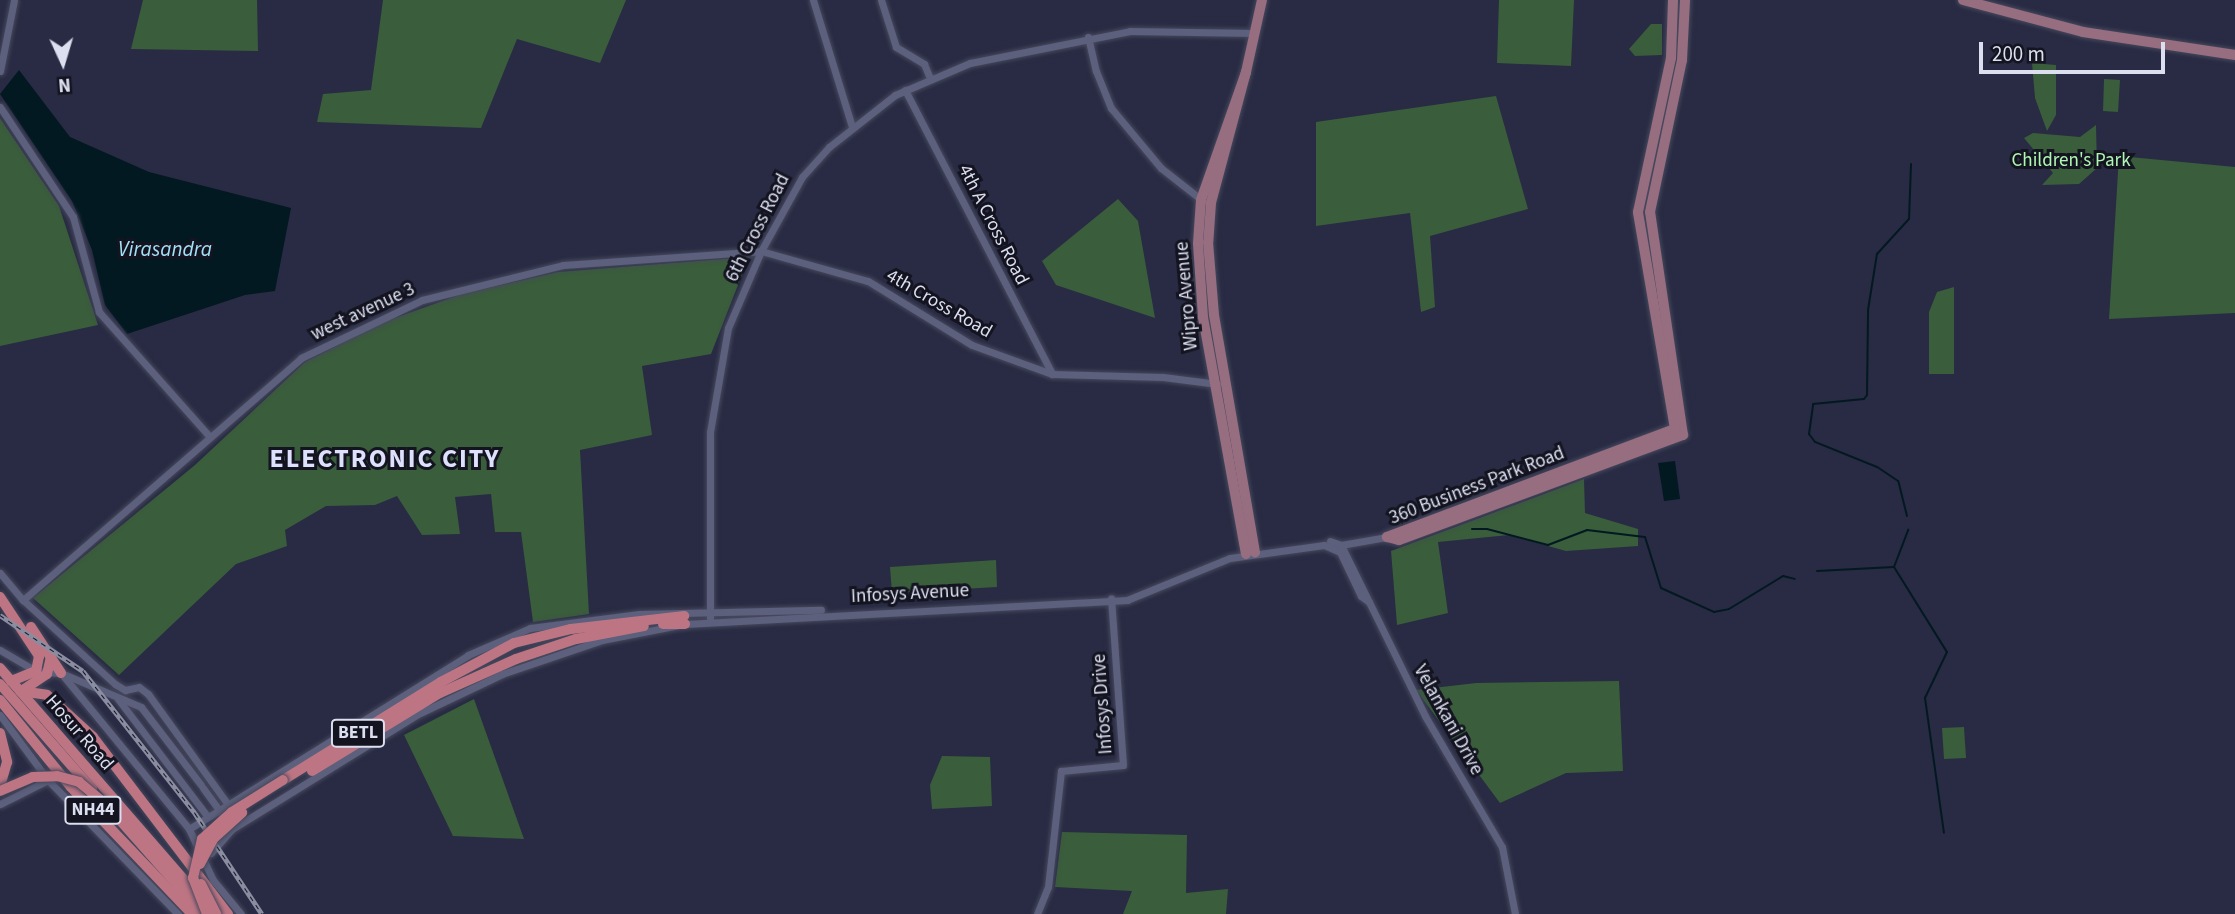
<!DOCTYPE html>
<style>
body{margin:0}
#map{position:relative;width:2235px;height:914px;overflow:hidden;background:#282b43;font-family:"Source Sans 3",sans-serif}
div>[style]{position:absolute}
.green>*{inset:0;background:#3a5d3c}
.water>*{inset:0;background:#021921}
.stream>*{height:2px;margin:-1px;padding:0 1px;transform-origin:1px;border-radius:1px;background:#021921}
.roads{filter:drop-shadow(0 0 2px #46485d) drop-shadow(0 0 2px #46485d)}
.minor>*{height:7px;margin:-3.5px;padding:0 3.5px;transform-origin:3.5px;border-radius:3.5px;background:#5c607c}
.major>*{height:10px;margin:-5px;padding:0 5px;transform-origin:5px;border-radius:5px;background:#976d80}
.highway>*{height:10px;margin:-5px;padding:0 5px;transform-origin:5px;border-radius:5px;background:#be7583}
.rail>*{height:4.5px;margin-top:-2.25px;transform-origin:0;background:repeating-linear-gradient(90deg,#131420 0 5px,#8a8da1 0 10px);box-sizing:border-box;border-block:2px solid #8a8da1}
.bridges{filter:drop-shadow(0 0 2px #46485d) drop-shadow(0 0 2px #46485d)}
.highway-bridge>*{height:10px;margin:-5px;padding:0 5px;transform-origin:5px;border-radius:5px;background:#be7583}
span{translate:-50% -50%;white-space:nowrap;text-align:center;line-height:1.15;-webkit-text-stroke:6px #131420;paint-order:stroke}
.shield-label span{padding:2px 5px;background:#131420;border:2px solid;border-radius:5px;-webkit-text-stroke-width:0}
.shield-label{font-size:18px;color:#dcdff0;font-weight:700}
.park-label{font-size:19px;color:#b0f7b3}
.street-label{font-size:19px;color:#dcdff0}
.water-label{font-size:21px;color:#a4e1f6;font-style:italic}
.district-label{font-size:26px;color:#dde1fb;font-weight:700;letter-spacing:2px}
.north{position:absolute;left:28px;top:28px;width:70px;height:70px;-webkit-text-stroke:5px #131420;paint-order:stroke;rotate:176deg;font-size:19px;font-weight:700;line-height:28px;text-align:center;color:#dcdff0}
.north::after{content:'';display:block;margin:auto;width:24px;height:32px;background:#dcdff0;clip-path:polygon(50% 0,100% 100%,50% 72%,0 100%)}
.scale{position:absolute;left:1979px;top:42px;width:186px;height:32px;box-sizing:border-box;border:4px solid #dcdff0;border-top:0;padding-left:9px;font-size:21px;line-height:24px;white-space:nowrap;color:#dcdff0;-webkit-text-stroke:5px #131420;paint-order:stroke}
</style>
<div id="map">
<div class="green">
<i style="clip-path:polygon(143px 0,257px 0,258px 51px,131px 49px)"></i>
<i style="clip-path:polygon(383px 0,626px 0,600px 63px,517px 39px,481px 128px,317px 122px,323px 94px,371px 90px)"></i>
<i style="clip-path:polygon(1499px 0,1574px 0,1571px 66px,1497px 63px)"></i>
<i style="clip-path:polygon(1651px 24px,1662px 24px,1662px 55px,1635px 56px,1629px 49px)"></i>
<i style="clip-path:polygon(2032px 63px,2056px 65px,2056px 115px,2047px 131px,2035px 98px)"></i>
<i style="clip-path:polygon(2104px 79px,2120px 80px,2118px 112px,2103px 111px)"></i>
<i style="clip-path:polygon(1496px 96px,1528px 209px,1430px 236px,1435px 307px,1421px 312px,1410px 213px,1316px 226px,1316px 122px)"></i>
<i style="clip-path:polygon(0 118px,59px 206px,98px 325px,0 346px)"></i>
<i style="clip-path:polygon(2096px 125px,2097px 168px,2079px 184px,2042px 185px,2053px 173px,2024px 138px,2033px 133px,2080px 137px)"></i>
<i style="clip-path:polygon(2119px 156px,2235px 167px,2235px 313px,2109px 319px)"></i>
<i style="clip-path:polygon(1118px 199px,1138px 221px,1155px 318px,1056px 285px,1042px 261px)"></i>
<i style="clip-path:polygon(749px 257px,711px 354px,642px 366px,652px 435px,580px 450px,589px 614px,533px 622px,521px 532px,495px 532px,491px 494px,455px 497px,460px 534px,422px 535px,397px 496px,375px 505px,326px 506px,285px 530px,287px 546px,236px 564px,119px 675px,33px 598px,195px 465px,305px 362px,384px 322px,462px 294px,558px 272px)"></i>
<i style="clip-path:polygon(1954px 287px,1954px 374px,1929px 374px,1929px 312px,1937px 292px)"></i>
<i style="clip-path:polygon(1584px 479px,1585px 513px,1638px 529px,1638px 546px,1566px 551px,1509px 535px,1438px 542px,1448px 613px,1397px 625px,1391px 551px)"></i>
<i style="clip-path:polygon(996px 560px,997px 587px,892px 593px,890px 567px)"></i>
<i style="clip-path:polygon(1619px 681px,1623px 771px,1566px 773px,1500px 803px,1416px 690px,1476px 683px)"></i>
<i style="clip-path:polygon(474px 699px,524px 839px,453px 836px,404px 735px)"></i>
<i style="clip-path:polygon(1964px 727px,1966px 758px,1944px 759px,1942px 728px)"></i>
<i style="clip-path:polygon(942px 756px,990px 757px,992px 806px,932px 809px,930px 785px)"></i>
<i style="clip-path:polygon(1062px 832px,1187px 835px,1186px 893px,1228px 889px,1226px 914px,1123px 914px,1132px 891px,1055px 887px)"></i>
</div>
<div class="water">
<i style="clip-path:polygon(19px 70px,70px 137px,149px 172px,291px 208px,275px 291px,245px 295px,127px 334px,105px 305px,92px 250px,72px 201px,0 94px)"></i>
<i style="clip-path:polygon(1675px 461px,1680px 499px,1664px 501px,1658px 463px)"></i>
</div>
<div class="stream">
<i style="left:1907px;top:516px;width:36px;rotate:-104deg"></i>
<i style="left:1898px;top:481px;width:25px;rotate:-146deg"></i>
<i style="left:1877px;top:467px;width:67px;rotate:-158deg"></i>
<i style="left:1815px;top:442px;width:10px;rotate:-127deg"></i>
<i style="left:1809px;top:434px;width:30px;rotate:-82deg"></i>
<i style="left:1813px;top:404px;width:51px;rotate:-5.6deg"></i>
<i style="left:1864px;top:399px;width:5px;rotate:-53deg"></i>
<i style="left:1867px;top:395px;width:85px;rotate:-89.3deg"></i>
<i style="left:1868px;top:310px;width:57px;rotate:-80.9deg"></i>
<i style="left:1877px;top:254px;width:47px;rotate:-47.6deg"></i>
<i style="left:1909px;top:219px;width:55px;rotate:-87.9deg"></i>
<i style="left:1472px;top:529px;width:15px"></i>
<i style="left:1487px;top:529px;width:63px;rotate:14.7deg"></i>
<i style="left:1548px;top:545px;width:42px;rotate:-21deg"></i>
<i style="left:1587px;top:530px;width:58px;rotate:6.9deg"></i>
<i style="left:1645px;top:537px;width:53px;rotate:72.6deg"></i>
<i style="left:1661px;top:588px;width:58px;rotate:24.4deg"></i>
<i style="left:1714px;top:612px;width:15px;rotate:-11deg"></i>
<i style="left:1729px;top:609px;width:63px;rotate:-31.4deg"></i>
<i style="left:1783px;top:576px;width:12px;rotate:14deg"></i>
<i style="left:1894px;top:567px;width:40px;rotate:-69deg"></i>
<i style="left:1817px;top:571px;width:77px;rotate:-3deg"></i>
<i style="left:1894px;top:567px;width:100px;rotate:58.1deg"></i>
<i style="left:1947px;top:652px;width:51px;rotate:115.6deg"></i>
<i style="left:1925px;top:698px;width:136px;rotate:82deg"></i>
</div>
<div class="roads">
<div class="minor">
<i style="left:813px;top:0;width:133px;rotate:72.9deg"></i>
<i style="left:881px;top:0;width:49px;rotate:72.3deg"></i>
<i style="left:896px;top:47px;width:33px;rotate:31deg"></i>
<i style="left:924px;top:64px;width:15px;rotate:67deg"></i>
<i style="left:1088px;top:37px;width:35px;rotate:77deg"></i>
<i style="left:1096px;top:71px;width:40px;rotate:68deg"></i>
<i style="left:1111px;top:108px;width:78px;rotate:50.2deg"></i>
<i style="left:1161px;top:168px;width:53px;rotate:38.2deg"></i>
<i style="left:0;top:71px;width:72px;rotate:-78.8deg"></i>
<i style="left:905px;top:90px;width:320px;rotate:62.6deg"></i>
<i style="left:0;top:107px;width:132px;rotate:56.4deg"></i>
<i style="left:73px;top:217px;width:98px;rotate:74.7deg"></i>
<i style="left:99px;top:312px;width:167px;rotate:48.4deg"></i>
<i style="left:1330px;top:541px;width:12px;rotate:20deg"></i>
<i style="left:1341px;top:545px;width:47px;rotate:-9.9deg"></i>
<i style="left:1341px;top:545px;width:191px;rotate:63.8deg"></i>
<i style="left:1425px;top:716px;width:152px;rotate:59.6deg"></i>
<i style="left:1502px;top:847px;width:68px;rotate:79deg"></i>
<i style="left:0;top:573px;width:35px;rotate:50deg"></i>
<i style="left:23px;top:600px;width:125px;rotate:42.4deg"></i>
<i style="left:115px;top:684px;width:12px;rotate:31deg"></i>
<i style="left:125px;top:690px;width:14px;rotate:-12deg"></i>
<i style="left:139px;top:687px;width:11px;rotate:38deg"></i>
<i style="left:148px;top:694px;width:135px;rotate:54.1deg"></i>
<i style="left:23px;top:600px;width:369px;rotate:-41deg"></i>
<i style="left:301px;top:358px;width:134px;rotate:-25.6deg"></i>
<i style="left:422px;top:300px;width:145px;rotate:-13.9deg"></i>
<i style="left:563px;top:265px;width:198px;rotate:-4deg"></i>
<i style="left:761px;top:251px;width:111px;rotate:15.7deg"></i>
<i style="left:868px;top:281px;width:122px;rotate:31.6deg"></i>
<i style="left:972px;top:345px;width:85px;rotate:19.9deg"></i>
<i style="left:1052px;top:374px;width:111px;rotate:1.5deg"></i>
<i style="left:1163px;top:377px;width:55px;rotate:7.3deg"></i>
<i style="left:710px;top:618px;width:186px;rotate:-90deg"></i>
<i style="left:710px;top:432px;width:106px;rotate:-80.2deg"></i>
<i style="left:728px;top:328px;width:84px;rotate:-66.8deg"></i>
<i style="left:761px;top:251px;width:85px;rotate:-61deg"></i>
<i style="left:802px;top:177px;width:40px;rotate:-48deg"></i>
<i style="left:829px;top:147px;width:84px;rotate:-38.2deg"></i>
<i style="left:895px;top:95px;width:82px;rotate:-23.1deg"></i>
<i style="left:970px;top:63px;width:163px;rotate:-11.3deg"></i>
<i style="left:1130px;top:31px;width:125px;rotate:0.9deg"></i>
<i style="left:0;top:650px;width:42px;rotate:30.3deg"></i>
<i style="left:36px;top:671px;width:25px;rotate:5deg"></i>
<i style="left:61px;top:673px;width:87px;rotate:23deg"></i>
<i style="left:141px;top:707px;width:98px;rotate:52.4deg"></i>
<i style="left:61px;top:673px;width:202px;rotate:50.6deg"></i>
<i style="left:189px;top:829px;width:56px;rotate:64.8deg"></i>
<i style="left:213px;top:880px;width:44px;rotate:50.5deg"></i>
<i style="left:118px;top:699px;width:147px;rotate:52.7deg"></i>
<i style="left:0;top:715px;width:81px;rotate:53.6deg"></i>
<i style="left:48px;top:780px;width:187px;rotate:45.9deg"></i>
<i style="left:203px;top:788px;width:41px;rotate:54deg"></i>
<i style="left:0;top:804px;width:54px;rotate:-26.6deg"></i>
<i style="left:189px;top:829px;width:329px;rotate:-31.9deg"></i>
<i style="left:468px;top:655px;width:68px;rotate:-23.5deg"></i>
<i style="left:530px;top:628px;width:110px;rotate:-7.3deg"></i>
<i style="left:639px;top:614px;width:182px;rotate:-1.3deg"></i>
<i style="left:211px;top:853px;width:32px;rotate:-49deg"></i>
<i style="left:232px;top:829px;width:221px;rotate:-31.7deg"></i>
<i style="left:420px;top:713px;width:91px;rotate:-25.4deg"></i>
<i style="left:502px;top:674px;width:106px;rotate:-18.8deg"></i>
<i style="left:602px;top:640px;width:85px;rotate:-10.9deg"></i>
<i style="left:685px;top:624px;width:443px;rotate:-3.1deg"></i>
<i style="left:1127px;top:600px;width:111px;rotate:-22.2deg"></i>
<i style="left:1230px;top:558px;width:95px;rotate:-7.9deg"></i>
<i style="left:1324px;top:545px;width:17px;rotate:24deg"></i>
<i style="left:1340px;top:552px;width:49px;rotate:64.5deg"></i>
<i style="left:1361px;top:596px;width:10px;rotate:37deg"></i>
<i style="left:1037px;top:914px;width:29px;rotate:-68deg"></i>
<i style="left:1048px;top:887px;width:117px;rotate:-83.6deg"></i>
<i style="left:1061px;top:771px;width:62px;rotate:-5.5deg"></i>
<i style="left:1123px;top:765px;width:167px;rotate:-94.1deg"></i>
</div>
<div class="major">
<i style="left:1963px;top:0;width:124px;rotate:14.9deg"></i>
<i style="left:2083px;top:32px;width:154px;rotate:8.6deg"></i>
<i style="left:1246px;top:72px;width:136px;rotate:105deg"></i>
<i style="left:1211px;top:203px;width:39px;rotate:94deg"></i>
<i style="left:1208px;top:242px;width:73px;rotate:85.3deg"></i>
<i style="left:1214px;top:315px;width:241px;rotate:80.2deg"></i>
<i style="left:1387px;top:537px;width:12px;rotate:14deg"></i>
<i style="left:1399px;top:540px;width:303px;rotate:-20.3deg"></i>
<i style="left:1683px;top:435px;width:225px;rotate:-98.4deg"></i>
<i style="left:1650px;top:212px;width:155px;rotate:-78.1deg"></i>
<i style="left:1682px;top:60px;width:60px;rotate:-87.1deg"></i>
<i style="left:1387px;top:537px;width:308px;rotate:-20.6deg"></i>
<i style="left:1675px;top:429px;width:220px;rotate:-99.7deg"></i>
<i style="left:1638px;top:212px;width:157px;rotate:-77.9deg"></i>
<i style="left:1671px;top:58px;width:58px;rotate:-88deg"></i>
<i style="left:1246px;top:554px;width:241px;rotate:-100.3deg"></i>
<i style="left:1203px;top:317px;width:74px;rotate:-93.9deg"></i>
<i style="left:1198px;top:243px;width:43px;rotate:-86deg"></i>
<i style="left:1201px;top:200px;width:136px;rotate:-70.6deg"></i>
<i style="left:1246px;top:72px;width:74px;rotate:-77.5deg"></i>
</div>
<div class="highway">
<i style="left:0;top:597px;width:71px;rotate:56.5deg"></i>
<i style="left:39px;top:656px;width:15px;rotate:101deg"></i>
<i style="left:36px;top:671px;width:27px;rotate:158deg"></i>
<i style="left:663px;top:624px;width:22px"></i>
<i style="left:31px;top:627px;width:55px;rotate:56.9deg"></i>
<i style="left:0;top:668px;width:308px;rotate:49deg"></i>
<i style="left:0;top:684px;width:140px;rotate:48.8deg"></i>
<i style="left:23px;top:690px;width:29px;rotate:-34deg"></i>
<i style="left:47px;top:674px;width:17px;rotate:-77deg"></i>
<i style="left:20px;top:691px;width:27px;rotate:8deg"></i>
<i style="left:47px;top:695px;width:62px;rotate:42.4deg"></i>
<i style="left:93px;top:737px;width:223px;rotate:52.7deg"></i>
<i style="left:0;top:700px;width:112px;rotate:50.8deg"></i>
<i style="left:71px;top:787px;width:175px;rotate:46.4deg"></i>
<i style="left:0;top:733px;width:30px;rotate:76deg"></i>
<i style="left:7px;top:762px;width:26px;rotate:106deg"></i>
<i style="left:312px;top:771px;width:150px;rotate:-31.4deg"></i>
<i style="left:440px;top:693px;width:83px;rotate:-24.1deg"></i>
<i style="left:516px;top:659px;width:63px;rotate:-18.4deg"></i>
<i style="left:576px;top:639px;width:69px;rotate:-10.8deg"></i>
<i style="left:283px;top:780px;width:186px;rotate:-31.8deg"></i>
<i style="left:441px;top:682px;width:83px;rotate:-28.1deg"></i>
<i style="left:514px;top:643px;width:59px;rotate:-13.8deg"></i>
<i style="left:571px;top:629px;width:114px;rotate:-6.6deg"></i>
<i style="left:103px;top:801px;width:151px;rotate:48.5deg"></i>
</div>
</div>
<div class="rail">
<i style="left:0;top:615px;width:100px;rotate:34deg"></i>
<i style="left:83px;top:671px;width:181px;rotate:51.7deg"></i>
<i style="left:195px;top:813px;width:121px;rotate:56.4deg"></i>
</div>
<div class="bridges">
<div class="highway-bridge">
<i style="left:0;top:791px;width:36px;rotate:-23deg"></i>
<i style="left:33px;top:777px;width:24px;rotate:-2deg"></i>
<i style="left:57px;top:776px;width:23px;rotate:15deg"></i>
<i style="left:79px;top:782px;width:38px;rotate:40deg"></i>
<i style="left:200px;top:864px;width:30px;rotate:-62deg"></i>
<i style="left:214px;top:838px;width:38px;rotate:-42deg"></i>
<i style="left:201px;top:884px;width:34px;rotate:63deg"></i>
<i style="left:207px;top:914px;width:39px;rotate:-111deg"></i>
<i style="left:193px;top:878px;width:40px;rotate:-77deg"></i>
<i style="left:202px;top:839px;width:40px;rotate:-42deg"></i>
<i style="left:232px;top:812px;width:60px;rotate:-32.1deg"></i>
</div>
</div>
<div class="shield-label">
<span style="left:358px;top:733px">BETL</span>
<span style="left:93px;top:810px">NH44</span>
</div>
<div class="park-label">
<span style="left:2071px;top:161px">Children's Park</span>
</div>
<div class="street-label">
<span style="left:993px;top:225px;rotate:63deg">4th A Cross Road</span>
<span style="left:758px;top:228px;rotate:-63deg">6th Cross Road</span>
<span style="left:1187px;top:296px;rotate:-95deg">Wipro Avenue</span>
<span style="left:939px;top:304px;rotate:30deg">4th Cross Road</span>
<span style="left:363px;top:312px;rotate:-25deg">west avenue 3</span>
<span style="left:1477px;top:486px;rotate:-21deg">360 Business Park Road</span>
<span style="left:910px;top:594px;rotate:-3deg">Infosys Avenue</span>
<span style="left:1103px;top:704px;rotate:-94deg">Infosys Drive</span>
<span style="left:1448px;top:720px;rotate:61deg">Velankani Drive</span>
<span style="left:79px;top:733px;rotate:49deg">Hosur Road</span>
</div>
<div class="water-label">
<span style="left:165px;top:249px">Virasandra</span>
</div>
<div class="district-label">
<span style="left:385px;top:459px">ELECTRONIC CITY</span>
</div>
<div class="north">N</div>
<div class="scale">200 m</div>
</div>
